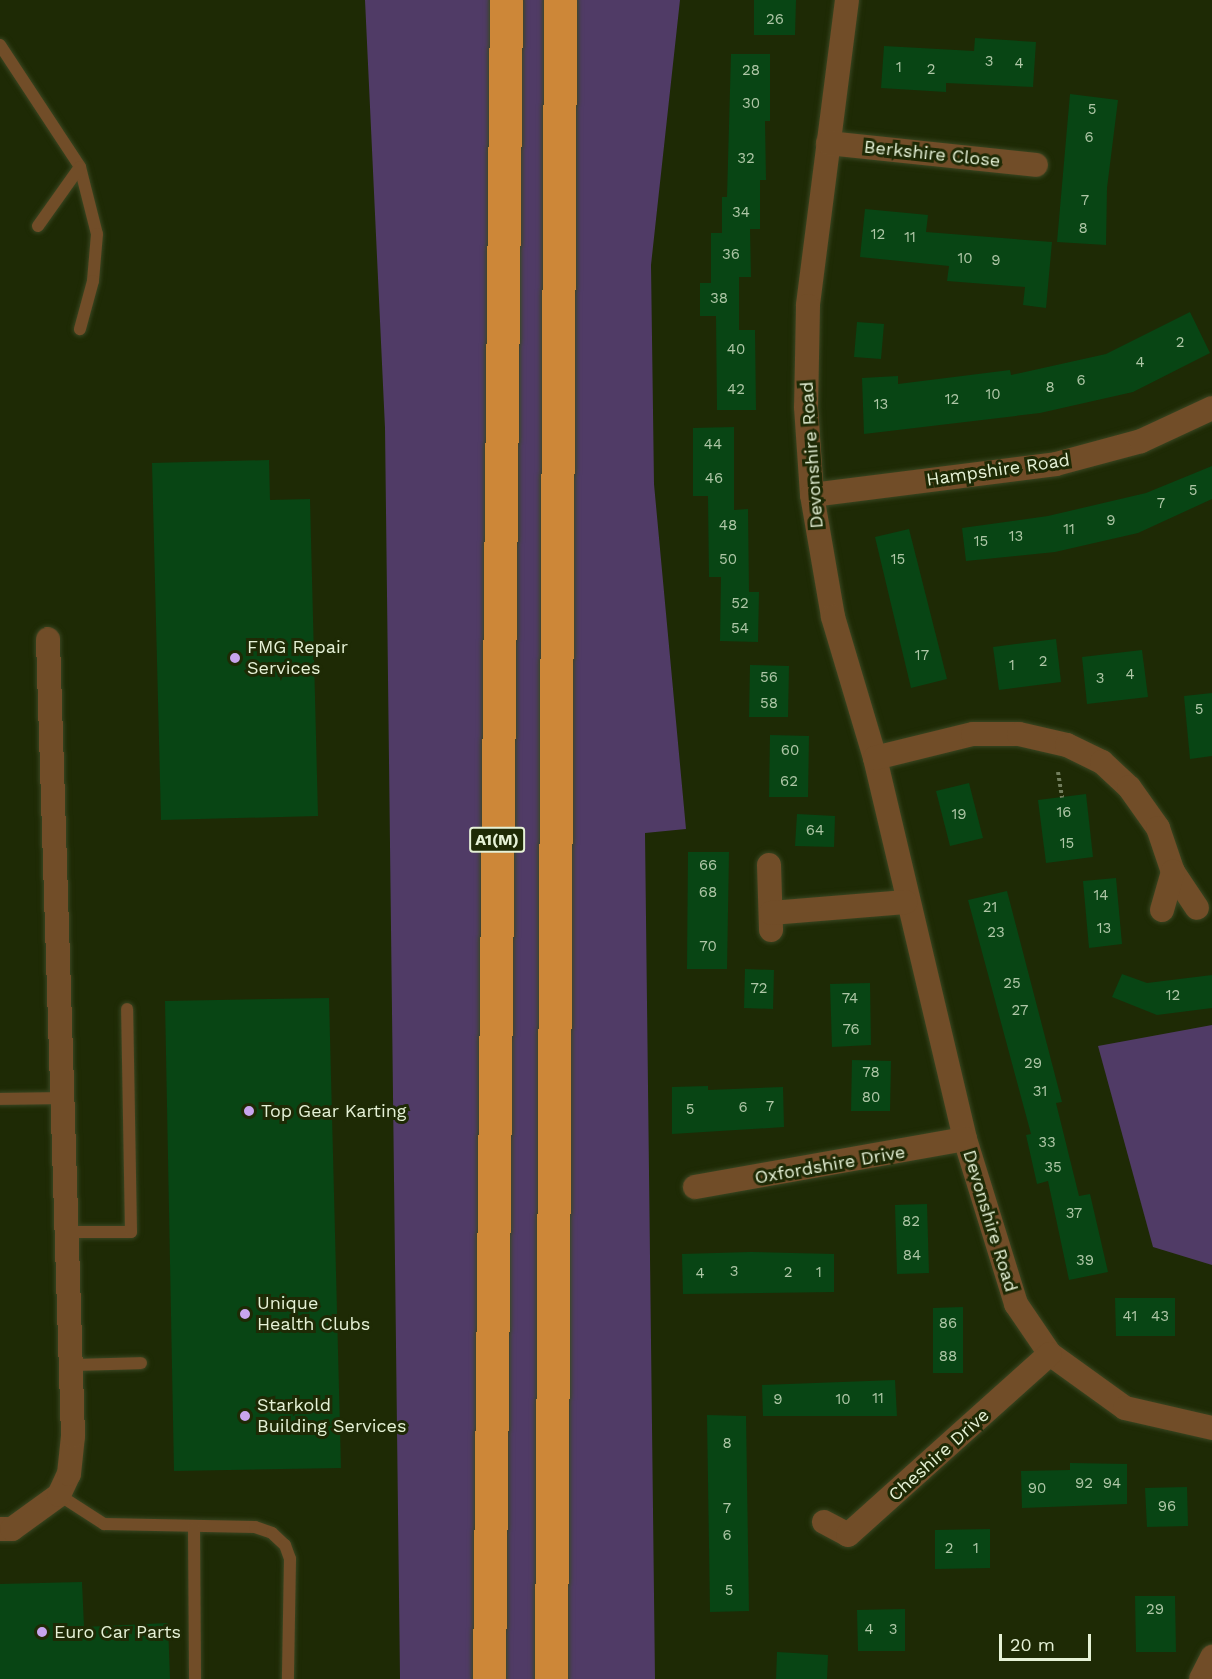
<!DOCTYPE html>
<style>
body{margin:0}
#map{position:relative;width:1212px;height:1679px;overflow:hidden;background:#1e2a05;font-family:"Work Sans",sans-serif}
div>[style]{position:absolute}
.green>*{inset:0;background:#503b66}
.building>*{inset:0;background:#084514}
.path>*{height:4px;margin-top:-2px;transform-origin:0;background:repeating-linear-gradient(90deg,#727e5d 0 3px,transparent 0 6px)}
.roads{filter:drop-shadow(0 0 2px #3a4622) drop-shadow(0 0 2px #3a4622)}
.service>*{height:12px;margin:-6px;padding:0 6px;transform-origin:6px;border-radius:6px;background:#714d28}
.minor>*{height:24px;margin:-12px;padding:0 12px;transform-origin:12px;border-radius:12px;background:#714d28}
.motorway>*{height:33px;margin:-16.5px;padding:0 16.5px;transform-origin:16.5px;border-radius:16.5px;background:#cd8738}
.dots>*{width:16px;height:16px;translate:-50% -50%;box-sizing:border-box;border:3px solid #1e2a05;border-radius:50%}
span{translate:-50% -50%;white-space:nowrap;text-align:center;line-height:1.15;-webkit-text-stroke:6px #1e2a05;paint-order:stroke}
.number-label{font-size:15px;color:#aec6a6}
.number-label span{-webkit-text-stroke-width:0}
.shield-label span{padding:2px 4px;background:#1e2a05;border:2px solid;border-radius:4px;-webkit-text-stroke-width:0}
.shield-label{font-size:16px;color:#e5f1d6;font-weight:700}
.street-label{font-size:18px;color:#e5f1d6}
.poi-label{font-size:18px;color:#e5f1d6}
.left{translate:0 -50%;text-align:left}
.scale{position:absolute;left:999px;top:1634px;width:92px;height:27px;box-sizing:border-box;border:3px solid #e5f1d6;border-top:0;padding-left:8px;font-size:18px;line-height:21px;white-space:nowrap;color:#e5f1d6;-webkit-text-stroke:4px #1e2a05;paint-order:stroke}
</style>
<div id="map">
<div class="green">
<i style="clip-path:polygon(365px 0,680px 0,651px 265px,654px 484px,686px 829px,645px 833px,655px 1679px,400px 1679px,385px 428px)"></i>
<i style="clip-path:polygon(1212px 1025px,1212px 1265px,1153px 1247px,1098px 1046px)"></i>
</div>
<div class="building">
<i style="clip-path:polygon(754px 0,796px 0,795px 35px,754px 35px)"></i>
<i style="clip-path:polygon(975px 38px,1036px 42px,1033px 87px,946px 83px,946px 92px,881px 88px,884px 46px,974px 51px)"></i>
<i style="clip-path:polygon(731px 54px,770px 54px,770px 121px,765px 121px,766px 180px,760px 180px,760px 229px,750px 229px,751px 277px,739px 277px,739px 330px,755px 330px,756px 410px,717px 410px,716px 316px,700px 316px,700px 283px,711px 283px,711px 233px,722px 233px,722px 197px,727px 197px)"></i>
<i style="clip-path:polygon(1070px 94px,1118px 100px,1107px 188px,1106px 245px,1057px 242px)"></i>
<i style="clip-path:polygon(865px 209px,928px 215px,926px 232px,1052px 242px,1046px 308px,1023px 305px,1025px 287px,947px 281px,949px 266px,860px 257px)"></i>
<i style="clip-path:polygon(1190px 312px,1210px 353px,1133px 392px,1040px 413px,864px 434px,862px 378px,898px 376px,898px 384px,1010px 370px,1011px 375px,1106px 354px)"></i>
<i style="clip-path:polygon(857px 322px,884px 324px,881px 359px,854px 357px)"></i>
<i style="clip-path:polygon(734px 427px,734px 510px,748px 509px,749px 592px,759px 592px,758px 642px,720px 641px,721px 577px,709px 577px,708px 496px,693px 496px,693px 428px)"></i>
<i style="clip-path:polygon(269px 460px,270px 500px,310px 499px,318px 816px,161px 820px,152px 463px)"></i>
<i style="clip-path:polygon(1212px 466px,1212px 499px,1138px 533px,1055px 552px,966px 561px,962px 528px,1048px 516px,1146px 493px)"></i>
<i style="clip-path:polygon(909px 529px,947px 679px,911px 688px,875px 537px)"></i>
<i style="clip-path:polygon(1056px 639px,1061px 682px,999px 690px,993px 647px)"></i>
<i style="clip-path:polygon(1142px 650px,1148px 697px,1087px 704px,1082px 657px)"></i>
<i style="clip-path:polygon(750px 665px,789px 666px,788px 717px,749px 717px)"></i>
<i style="clip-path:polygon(1212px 693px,1212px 756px,1190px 759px,1184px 696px)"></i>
<i style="clip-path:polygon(770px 735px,809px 736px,808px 797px,769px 797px)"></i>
<i style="clip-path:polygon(969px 783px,983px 838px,950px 846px,936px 791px)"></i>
<i style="clip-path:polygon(1086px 794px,1093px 857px,1046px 863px,1038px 800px)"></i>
<i style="clip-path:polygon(797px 814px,835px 816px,834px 847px,795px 846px)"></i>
<i style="clip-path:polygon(688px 852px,729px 852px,727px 969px,687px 969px)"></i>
<i style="clip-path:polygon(1116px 878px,1122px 944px,1089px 948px,1083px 881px)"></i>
<i style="clip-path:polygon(1007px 891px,1062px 1102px,1056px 1103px,1079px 1196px,1090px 1194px,1108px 1272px,1069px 1280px,1048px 1181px,1037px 1184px,1026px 1135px,1031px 1134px,968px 900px)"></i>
<i style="clip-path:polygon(745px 969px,774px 970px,773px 1009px,744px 1008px)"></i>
<i style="clip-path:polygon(1122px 974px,1147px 983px,1212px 975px,1212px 1008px,1157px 1015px,1112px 997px)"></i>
<i style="clip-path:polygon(870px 983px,871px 1045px,832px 1047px,830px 984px)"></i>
<i style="clip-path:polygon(329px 998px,341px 1468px,174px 1471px,165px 1001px)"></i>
<i style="clip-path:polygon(852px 1060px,891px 1061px,890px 1111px,851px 1111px)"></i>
<i style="clip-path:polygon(708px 1086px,708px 1090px,783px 1087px,784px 1127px,672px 1134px,672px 1087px)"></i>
<i style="clip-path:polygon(927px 1204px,929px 1273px,897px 1274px,895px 1205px)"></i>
<i style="clip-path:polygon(751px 1252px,834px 1254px,834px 1292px,683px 1294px,682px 1254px)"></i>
<i style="clip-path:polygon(1115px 1298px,1175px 1298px,1175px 1336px,1116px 1336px)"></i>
<i style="clip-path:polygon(963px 1307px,963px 1373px,933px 1373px,933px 1308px)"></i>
<i style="clip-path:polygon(895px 1380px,897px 1416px,763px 1416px,762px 1385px)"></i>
<i style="clip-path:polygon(707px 1415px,746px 1416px,749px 1611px,710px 1612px)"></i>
<i style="clip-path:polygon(1070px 1463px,1127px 1464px,1127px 1504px,1022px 1508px,1021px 1471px,1070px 1470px)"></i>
<i style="clip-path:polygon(1187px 1487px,1188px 1526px,1147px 1527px,1145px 1488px)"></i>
<i style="clip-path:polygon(990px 1529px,990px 1568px,935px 1569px,935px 1530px)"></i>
<i style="clip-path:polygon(82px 1582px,84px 1627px,168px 1623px,170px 1679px,0 1679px,0 1584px)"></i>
<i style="clip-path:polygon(1135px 1596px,1175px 1596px,1176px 1652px,1136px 1652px)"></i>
<i style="clip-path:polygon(905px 1609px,905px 1651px,858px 1651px,857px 1610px)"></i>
<i style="clip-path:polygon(777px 1652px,828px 1655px,827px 1679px,776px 1679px)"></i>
</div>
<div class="path">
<i style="left:1058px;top:772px;width:26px;rotate:81deg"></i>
</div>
<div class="roads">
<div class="service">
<i style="left:0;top:45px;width:146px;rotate:56.7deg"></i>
<i style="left:80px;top:167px;width:69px;rotate:75.8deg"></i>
<i style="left:97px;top:234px;width:47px;rotate:94.9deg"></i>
<i style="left:93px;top:281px;width:50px;rotate:105.2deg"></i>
<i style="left:38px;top:226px;width:72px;rotate:-54.6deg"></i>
<i style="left:0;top:1099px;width:61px;rotate:-0.9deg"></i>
<i style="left:66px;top:1232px;width:65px"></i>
<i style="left:131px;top:1232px;width:223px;rotate:-91deg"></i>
<i style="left:71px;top:1365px;width:70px;rotate:-1.6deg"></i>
<i style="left:59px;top:1495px;width:54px;rotate:32.8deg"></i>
<i style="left:104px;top:1524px;width:151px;rotate:1.1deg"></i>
<i style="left:255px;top:1527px;width:18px;rotate:19deg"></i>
<i style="left:272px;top:1533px;width:18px;rotate:43deg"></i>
<i style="left:285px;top:1545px;width:15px;rotate:70deg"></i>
<i style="left:290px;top:1559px;width:120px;rotate:91deg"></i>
<i style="left:194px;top:1528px;width:151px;rotate:89.6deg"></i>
</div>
<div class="minor">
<i style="left:847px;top:0;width:308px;rotate:97.3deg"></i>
<i style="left:808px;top:306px;width:101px;rotate:91.1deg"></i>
<i style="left:806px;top:407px;width:88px;rotate:86.1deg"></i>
<i style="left:812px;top:495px;width:124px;rotate:80.2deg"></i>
<i style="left:833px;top:617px;width:147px;rotate:73.4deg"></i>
<i style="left:875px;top:758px;width:391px;rotate:76.7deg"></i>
<i style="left:965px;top:1139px;width:173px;rotate:72.8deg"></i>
<i style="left:1016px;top:1304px;width:60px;rotate:55.8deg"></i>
<i style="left:1050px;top:1354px;width:92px;rotate:35.8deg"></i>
<i style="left:1125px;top:1408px;width:89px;rotate:12.9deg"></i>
<i style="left:828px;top:143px;width:209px;rotate:6deg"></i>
<i style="left:812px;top:495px;width:246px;rotate:-7.2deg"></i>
<i style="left:1056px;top:464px;width:88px;rotate:-15.1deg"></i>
<i style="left:1141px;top:441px;width:78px;rotate:-24.9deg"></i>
<i style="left:875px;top:758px;width:101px;rotate:-13.8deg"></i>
<i style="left:973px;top:734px;width:46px"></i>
<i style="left:1019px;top:734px;width:49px;rotate:12.9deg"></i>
<i style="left:1067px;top:745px;width:39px;rotate:26deg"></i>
<i style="left:1102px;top:762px;width:37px;rotate:43deg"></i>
<i style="left:1129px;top:787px;width:50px;rotate:54.7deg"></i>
<i style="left:1158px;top:828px;width:46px;rotate:71.2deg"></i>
<i style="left:1173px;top:872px;width:43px;rotate:56.3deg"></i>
<i style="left:769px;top:865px;width:65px;rotate:88.2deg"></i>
<i style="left:1162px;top:910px;width:40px;rotate:-74deg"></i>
<i style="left:771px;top:913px;width:135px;rotate:-4.7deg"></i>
<i style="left:695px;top:1187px;width:274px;rotate:-10.1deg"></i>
<i style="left:824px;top:1522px;width:27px;rotate:28deg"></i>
<i style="left:848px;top:1535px;width:271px;rotate:-41.9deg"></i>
<i style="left:0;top:1529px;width:12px"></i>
<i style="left:12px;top:1529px;width:58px;rotate:-35.9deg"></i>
<i style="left:59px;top:1495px;width:23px;rotate:-65deg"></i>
<i style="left:69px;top:1474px;width:38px;rotate:-84deg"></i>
<i style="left:73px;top:1436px;width:797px;rotate:-91.8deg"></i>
<i style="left:1201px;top:1679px;width:25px;rotate:-63deg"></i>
</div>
<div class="motorway">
<i style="left:489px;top:1679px;width:1679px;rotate:-89.42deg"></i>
<i style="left:551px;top:1679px;width:1679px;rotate:-89.69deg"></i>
</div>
</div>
<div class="dots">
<i style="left:235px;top:658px;background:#c8a5ee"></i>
<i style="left:249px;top:1111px;background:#c8a5ee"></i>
<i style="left:245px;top:1314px;background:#c8a5ee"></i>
<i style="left:245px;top:1416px;background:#c8a5ee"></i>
<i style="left:42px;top:1632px;background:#c8a5ee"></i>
</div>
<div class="number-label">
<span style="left:775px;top:20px">26</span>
<span style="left:989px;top:62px">3</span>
<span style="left:1019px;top:64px">4</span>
<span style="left:899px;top:68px">1</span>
<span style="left:931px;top:70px">2</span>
<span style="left:751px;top:71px">28</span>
<span style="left:751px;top:104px">30</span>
<span style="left:1092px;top:110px">5</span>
<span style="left:1089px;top:138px">6</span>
<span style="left:746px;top:159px">32</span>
<span style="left:1085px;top:201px">7</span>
<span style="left:741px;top:213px">34</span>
<span style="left:1083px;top:229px">8</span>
<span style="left:878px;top:235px">12</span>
<span style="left:910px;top:238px">11</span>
<span style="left:731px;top:255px">36</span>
<span style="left:965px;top:259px">10</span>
<span style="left:996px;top:261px">9</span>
<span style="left:719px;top:299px">38</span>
<span style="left:1180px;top:343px">2</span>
<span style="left:736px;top:350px">40</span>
<span style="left:1140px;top:363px">4</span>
<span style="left:1081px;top:381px">6</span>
<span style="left:1050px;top:388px">8</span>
<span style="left:736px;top:390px">42</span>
<span style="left:993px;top:395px">10</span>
<span style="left:952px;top:400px">12</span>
<span style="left:881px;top:405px">13</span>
<span style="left:713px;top:445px">44</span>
<span style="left:714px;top:479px">46</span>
<span style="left:1193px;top:491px">5</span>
<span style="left:1161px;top:504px">7</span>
<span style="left:1111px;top:521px">9</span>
<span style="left:728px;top:526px">48</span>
<span style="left:1069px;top:530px">11</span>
<span style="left:1016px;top:537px">13</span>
<span style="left:981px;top:542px">15</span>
<span style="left:728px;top:560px">50</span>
<span style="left:898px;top:560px">15</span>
<span style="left:740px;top:604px">52</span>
<span style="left:740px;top:629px">54</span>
<span style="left:922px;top:656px">17</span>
<span style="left:1043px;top:662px">2</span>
<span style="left:1012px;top:666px">1</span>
<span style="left:1130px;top:675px">4</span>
<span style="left:769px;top:678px">56</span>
<span style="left:1100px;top:679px">3</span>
<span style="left:769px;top:704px">58</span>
<span style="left:1199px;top:710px">5</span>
<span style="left:790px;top:751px">60</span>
<span style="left:789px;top:782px">62</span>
<span style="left:1064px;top:813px">16</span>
<span style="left:959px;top:815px">19</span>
<span style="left:815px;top:831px">64</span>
<span style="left:1067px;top:844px">15</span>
<span style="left:708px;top:866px">66</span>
<span style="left:708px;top:893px">68</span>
<span style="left:1101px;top:896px">14</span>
<span style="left:990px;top:908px">21</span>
<span style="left:1104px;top:929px">13</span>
<span style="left:996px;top:933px">23</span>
<span style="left:708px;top:947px">70</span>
<span style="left:1012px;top:984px">25</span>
<span style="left:759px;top:989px">72</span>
<span style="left:1173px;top:996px">12</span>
<span style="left:850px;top:999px">74</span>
<span style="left:1020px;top:1011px">27</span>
<span style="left:851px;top:1030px">76</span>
<span style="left:1033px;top:1064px">29</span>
<span style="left:871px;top:1073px">78</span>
<span style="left:1040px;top:1092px">31</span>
<span style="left:871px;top:1098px">80</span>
<span style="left:770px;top:1107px">7</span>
<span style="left:743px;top:1108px">6</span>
<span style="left:690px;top:1110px">5</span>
<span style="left:1047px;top:1143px">33</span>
<span style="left:1053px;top:1168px">35</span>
<span style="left:1074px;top:1214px">37</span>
<span style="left:911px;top:1222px">82</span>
<span style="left:912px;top:1256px">84</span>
<span style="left:1085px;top:1261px">39</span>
<span style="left:734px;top:1272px">3</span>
<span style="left:788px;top:1273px">2</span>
<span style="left:819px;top:1273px">1</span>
<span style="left:700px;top:1274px">4</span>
<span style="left:1130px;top:1317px">41</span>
<span style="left:1160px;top:1317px">43</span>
<span style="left:948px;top:1324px">86</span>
<span style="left:948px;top:1357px">88</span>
<span style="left:878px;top:1399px">11</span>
<span style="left:778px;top:1400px">9</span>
<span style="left:843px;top:1400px">10</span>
<span style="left:727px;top:1444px">8</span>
<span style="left:1084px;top:1484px">92</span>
<span style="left:1112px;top:1484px">94</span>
<span style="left:1037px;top:1489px">90</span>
<span style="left:1167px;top:1507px">96</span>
<span style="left:727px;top:1509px">7</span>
<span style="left:727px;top:1536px">6</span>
<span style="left:949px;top:1549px">2</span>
<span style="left:976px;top:1549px">1</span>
<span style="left:729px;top:1591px">5</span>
<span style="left:1155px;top:1610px">29</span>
<span style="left:869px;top:1630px">4</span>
<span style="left:893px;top:1630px">3</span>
</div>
<div class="shield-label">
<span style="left:497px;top:840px">A1(M)</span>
</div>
<div class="street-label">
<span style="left:932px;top:154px;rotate:6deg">Berkshire Close</span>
<span style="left:812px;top:455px;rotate:-94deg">Devonshire Road</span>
<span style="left:998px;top:470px;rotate:-8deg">Hampshire Road</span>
<span style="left:830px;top:1165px;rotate:-10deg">Oxfordshire Drive</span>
<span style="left:990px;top:1221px;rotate:73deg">Devonshire Road</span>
<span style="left:939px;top:1455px;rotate:-42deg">Cheshire Drive</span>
</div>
<div class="poi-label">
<span class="left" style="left:247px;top:658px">FMG Repair<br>Services</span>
<span class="left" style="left:261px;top:1111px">Top Gear Karting</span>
<span class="left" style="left:257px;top:1314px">Unique<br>Health Clubs</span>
<span class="left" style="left:257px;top:1416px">Starkold<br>Building Services</span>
<span class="left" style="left:54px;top:1632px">Euro Car Parts</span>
</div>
<div class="scale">20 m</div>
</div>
